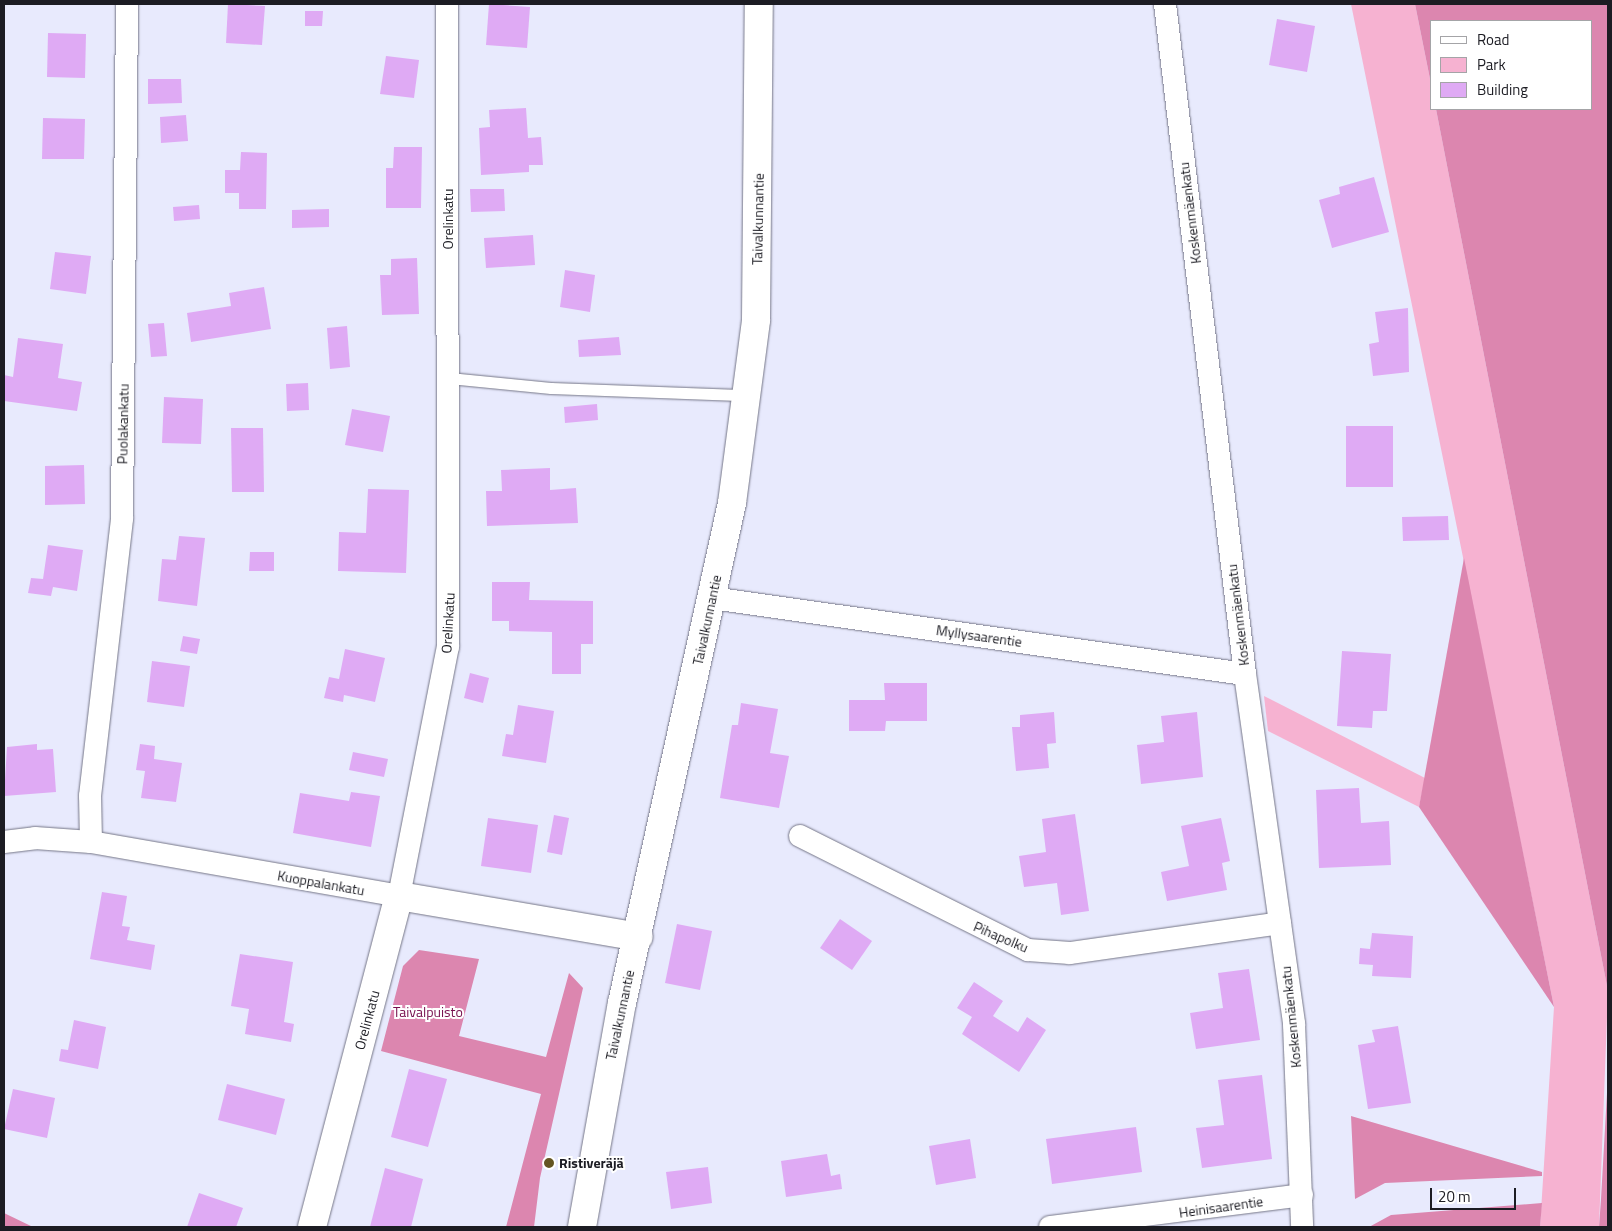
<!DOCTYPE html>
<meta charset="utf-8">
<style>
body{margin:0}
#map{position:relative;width:1612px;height:1231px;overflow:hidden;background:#e8eafd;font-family:"Titillium Web",sans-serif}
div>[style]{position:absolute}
.green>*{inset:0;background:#f6b2d1}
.forest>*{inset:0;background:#dc86af}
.building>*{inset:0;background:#dfaaf4}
.roads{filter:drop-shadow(0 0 1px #757687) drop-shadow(0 0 1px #757687)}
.lane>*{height:11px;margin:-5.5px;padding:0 5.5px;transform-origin:5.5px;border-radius:5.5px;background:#fff}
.street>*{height:22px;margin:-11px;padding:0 11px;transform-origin:11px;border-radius:11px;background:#fff}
.secondary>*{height:28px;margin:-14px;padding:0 14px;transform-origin:14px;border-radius:14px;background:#fff}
.dots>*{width:14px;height:14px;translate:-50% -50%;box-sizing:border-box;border:2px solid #fff;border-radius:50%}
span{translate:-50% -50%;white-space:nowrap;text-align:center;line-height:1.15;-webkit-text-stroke:4px #fff;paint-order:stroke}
.street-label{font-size:14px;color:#1c1c23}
.park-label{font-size:14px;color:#760e4d}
.poi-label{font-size:14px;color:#1c1c23;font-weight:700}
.left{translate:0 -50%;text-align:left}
.frame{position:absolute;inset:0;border:5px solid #1c1c23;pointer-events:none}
.legend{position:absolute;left:1430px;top:20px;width:162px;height:90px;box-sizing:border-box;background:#fff;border:1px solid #a4a4a7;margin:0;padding:6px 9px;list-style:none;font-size:15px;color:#1c1c23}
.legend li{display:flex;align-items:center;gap:10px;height:25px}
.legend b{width:25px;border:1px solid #a4a4a7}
.scale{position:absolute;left:1430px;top:1188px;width:86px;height:22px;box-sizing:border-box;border:2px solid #1c1c23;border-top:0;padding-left:6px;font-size:15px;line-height:18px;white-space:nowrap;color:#1c1c23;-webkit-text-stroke:4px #fff;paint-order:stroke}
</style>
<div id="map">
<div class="green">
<i style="clip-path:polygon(1351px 4px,1415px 4px,1431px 84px,1431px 109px,1436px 109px,1608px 991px,1599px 1227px,1540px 1227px,1554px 1007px)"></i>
<i style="clip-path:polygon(1264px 696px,1425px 778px,1419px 807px,1268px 731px)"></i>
</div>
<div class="forest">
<i style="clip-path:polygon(1415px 4px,1608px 4px,1608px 991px,1436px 109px,1591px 109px,1591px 21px,1431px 21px,1431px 84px)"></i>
<i style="clip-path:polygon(1464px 558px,1554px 1007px,1419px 807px)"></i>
<i style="clip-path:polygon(419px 950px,479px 959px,459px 1036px,546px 1057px,569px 973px,583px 988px,540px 1178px,534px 1227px,506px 1227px,541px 1094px,381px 1051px,403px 966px)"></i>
<i style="clip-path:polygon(1608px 1075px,1608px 1227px,1599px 1227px,1601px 1199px)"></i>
<i style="clip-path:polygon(1351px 1116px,1542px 1172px,1542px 1176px,1385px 1183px,1355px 1199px)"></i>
<i style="clip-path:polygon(1542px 1203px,1540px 1227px,1369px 1227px,1391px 1215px)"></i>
<i style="clip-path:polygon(4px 1213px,33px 1227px,4px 1227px)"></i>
</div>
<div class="building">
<i style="clip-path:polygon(228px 4px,265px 6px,262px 45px,226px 43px)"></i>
<i style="clip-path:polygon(489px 4px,530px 7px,527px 48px,486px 45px)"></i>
<i style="clip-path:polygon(305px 11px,323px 11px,322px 26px,305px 26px)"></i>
<i style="clip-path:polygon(1277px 19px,1315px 26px,1307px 72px,1269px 65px)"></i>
<i style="clip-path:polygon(48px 33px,86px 34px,85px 78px,47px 77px)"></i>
<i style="clip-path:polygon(386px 56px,419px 60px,414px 98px,380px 94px)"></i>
<i style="clip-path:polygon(148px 79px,181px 79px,182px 103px,148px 104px)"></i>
<i style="clip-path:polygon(526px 108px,528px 138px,541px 137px,543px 165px,529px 165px,529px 172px,481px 175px,479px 128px,490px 127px,489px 110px)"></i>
<i style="clip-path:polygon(186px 115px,188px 141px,161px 143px,160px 117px)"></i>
<i style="clip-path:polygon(43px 118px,85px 119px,84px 159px,42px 159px)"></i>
<i style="clip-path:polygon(394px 147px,422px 147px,421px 208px,386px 208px,386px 168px,393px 168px)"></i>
<i style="clip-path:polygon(241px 152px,267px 153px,266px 209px,239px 209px,239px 193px,225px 193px,225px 170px,240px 170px)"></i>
<i style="clip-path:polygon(1374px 177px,1389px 232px,1332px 248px,1319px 200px,1340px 194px,1339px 187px)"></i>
<i style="clip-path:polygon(470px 189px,504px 189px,505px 211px,471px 212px)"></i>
<i style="clip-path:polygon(199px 205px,200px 219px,174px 221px,173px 207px)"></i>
<i style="clip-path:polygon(329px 209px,329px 227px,292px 228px,292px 210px)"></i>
<i style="clip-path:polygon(533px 235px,535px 265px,486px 268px,484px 238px)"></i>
<i style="clip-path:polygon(55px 252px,91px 256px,86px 294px,50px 289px)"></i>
<i style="clip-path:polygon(417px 258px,419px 314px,382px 315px,380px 275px,391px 275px,391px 259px)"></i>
<i style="clip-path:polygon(565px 270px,595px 275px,590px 312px,560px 307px)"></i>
<i style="clip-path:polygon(264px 287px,271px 329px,191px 342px,187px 313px,231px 306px,229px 293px)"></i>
<i style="clip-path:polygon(1408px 308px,1409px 372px,1373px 376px,1369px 344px,1379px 342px,1375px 312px)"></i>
<i style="clip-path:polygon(164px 323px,167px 356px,151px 357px,148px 324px)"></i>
<i style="clip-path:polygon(347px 326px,350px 367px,330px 369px,327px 328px)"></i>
<i style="clip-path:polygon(619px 337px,621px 355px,579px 357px,578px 340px)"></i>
<i style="clip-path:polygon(18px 338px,63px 344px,58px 378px,82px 382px,77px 411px,4px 401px,4px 375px,13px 377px)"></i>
<i style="clip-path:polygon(308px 383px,309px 410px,287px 411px,286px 384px)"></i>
<i style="clip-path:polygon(164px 397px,203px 399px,201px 444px,162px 443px)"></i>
<i style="clip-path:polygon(597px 404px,598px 420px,565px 423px,564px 407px)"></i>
<i style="clip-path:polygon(352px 409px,390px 416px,383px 452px,345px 445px)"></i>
<i style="clip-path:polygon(1346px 426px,1393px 426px,1393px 487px,1346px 487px)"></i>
<i style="clip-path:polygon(231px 428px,263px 428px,264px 492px,232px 492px)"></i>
<i style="clip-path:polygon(84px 465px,85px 504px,45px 505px,45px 466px)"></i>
<i style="clip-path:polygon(550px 468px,550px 490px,576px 488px,578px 523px,487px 526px,486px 491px,502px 491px,501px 470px)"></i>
<i style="clip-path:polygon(368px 489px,409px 490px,406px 573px,338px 571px,339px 532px,366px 533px)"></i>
<i style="clip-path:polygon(1448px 516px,1449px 540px,1403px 541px,1402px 517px)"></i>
<i style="clip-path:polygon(179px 536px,205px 538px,197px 606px,158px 601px,162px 559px,176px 560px)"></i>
<i style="clip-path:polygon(48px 545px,83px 550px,77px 591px,53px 587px,51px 596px,28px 593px,31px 578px,43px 579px)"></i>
<i style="clip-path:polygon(250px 552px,274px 552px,274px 571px,249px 571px)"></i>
<i style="clip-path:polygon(492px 582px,530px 582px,529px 600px,593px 601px,593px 644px,581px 644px,581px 674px,552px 674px,552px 632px,509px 631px,509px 621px,492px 621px)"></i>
<i style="clip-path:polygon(183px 636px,200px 639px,197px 654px,180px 651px)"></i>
<i style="clip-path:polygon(345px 649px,385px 658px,375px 702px,344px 695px,343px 702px,324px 698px,329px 677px,339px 679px)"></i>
<i style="clip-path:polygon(1342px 651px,1391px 654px,1387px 711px,1373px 711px,1372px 728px,1337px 726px)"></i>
<i style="clip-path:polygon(152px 661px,190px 666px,184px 707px,147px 702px)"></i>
<i style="clip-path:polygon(470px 673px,489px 678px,483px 703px,464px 698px)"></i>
<i style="clip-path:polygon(884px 683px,927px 683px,927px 721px,886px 721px,885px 731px,849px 731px,849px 700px,885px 700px)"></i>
<i style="clip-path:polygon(741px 703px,778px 709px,770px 753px,789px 756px,779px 808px,720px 798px,732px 725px,738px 725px)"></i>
<i style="clip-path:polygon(518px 705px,554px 711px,546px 763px,502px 756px,506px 734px,513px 735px)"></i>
<i style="clip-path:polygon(1054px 712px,1056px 743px,1047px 744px,1049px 768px,1016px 771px,1012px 727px,1020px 727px,1020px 715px)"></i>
<i style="clip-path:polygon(1197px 712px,1203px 777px,1141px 784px,1137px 745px,1164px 742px,1161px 716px)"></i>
<i style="clip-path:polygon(37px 744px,37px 750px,53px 749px,56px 792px,4px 796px,7px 747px)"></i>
<i style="clip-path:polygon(140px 744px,155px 746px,154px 759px,182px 763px,176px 802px,141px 798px,145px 771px,136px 770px)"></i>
<i style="clip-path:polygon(353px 752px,388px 759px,384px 777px,349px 770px)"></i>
<i style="clip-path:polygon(1359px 788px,1361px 823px,1389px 821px,1391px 865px,1319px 868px,1316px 790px)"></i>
<i style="clip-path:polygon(351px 792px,380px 796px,371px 847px,293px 833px,300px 793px,349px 801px)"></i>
<i style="clip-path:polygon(1075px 814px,1089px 911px,1061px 915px,1057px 883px,1024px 887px,1019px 856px,1046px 852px,1042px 819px)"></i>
<i style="clip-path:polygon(554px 815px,569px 818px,562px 855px,547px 852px)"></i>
<i style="clip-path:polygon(488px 818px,538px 825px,531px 873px,481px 866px)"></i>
<i style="clip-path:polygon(1221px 818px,1230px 861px,1222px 863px,1227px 890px,1167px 901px,1161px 872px,1189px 866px,1181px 826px)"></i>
<i style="clip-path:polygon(102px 892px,127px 896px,122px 926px,130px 927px,127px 940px,155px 945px,151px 970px,90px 959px)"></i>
<i style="clip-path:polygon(840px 919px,872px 941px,852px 970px,820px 948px)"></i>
<i style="clip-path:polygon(677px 924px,712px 931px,700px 990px,665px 983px)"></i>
<i style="clip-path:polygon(1372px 933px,1413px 936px,1411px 978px,1372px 976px,1373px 965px,1359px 964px,1360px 948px,1370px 949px)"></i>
<i style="clip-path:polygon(240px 954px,293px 962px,284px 1022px,294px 1024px,291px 1042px,245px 1034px,249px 1009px,231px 1006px)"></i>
<i style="clip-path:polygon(1249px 969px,1260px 1040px,1196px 1049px,1190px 1013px,1223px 1008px,1218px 973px)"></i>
<i style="clip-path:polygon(974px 982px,1003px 1001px,993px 1016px,1018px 1032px,1027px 1017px,1046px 1030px,1019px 1072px,962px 1034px,972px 1017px,957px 1008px)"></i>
<i style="clip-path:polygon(74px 1020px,106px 1027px,98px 1069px,59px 1061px,61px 1049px,68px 1050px)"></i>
<i style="clip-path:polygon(1398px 1026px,1411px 1103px,1368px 1109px,1358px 1045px,1375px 1042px,1372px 1030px)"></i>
<i style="clip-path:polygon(409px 1069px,447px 1079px,428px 1147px,391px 1137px)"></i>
<i style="clip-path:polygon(1262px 1075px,1272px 1159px,1202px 1168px,1196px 1128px,1224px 1125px,1218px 1080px)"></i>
<i style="clip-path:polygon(227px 1084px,285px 1099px,276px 1135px,218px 1120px)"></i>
<i style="clip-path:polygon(13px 1089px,55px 1098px,47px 1138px,4px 1129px)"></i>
<i style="clip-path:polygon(1136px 1127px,1142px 1172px,1052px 1184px,1046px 1139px)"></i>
<i style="clip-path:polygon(970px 1139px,976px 1178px,936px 1185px,929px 1146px)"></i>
<i style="clip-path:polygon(827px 1154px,831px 1176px,840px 1174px,842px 1189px,786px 1197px,781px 1161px)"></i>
<i style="clip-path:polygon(708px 1167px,712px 1203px,671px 1209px,666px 1172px)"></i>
<i style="clip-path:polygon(385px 1168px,423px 1179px,411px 1227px,370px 1227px)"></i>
<i style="clip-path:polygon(199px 1193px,243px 1208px,236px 1227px,187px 1227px)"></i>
</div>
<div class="roads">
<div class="lane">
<i style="left:449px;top:378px;width:102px;rotate:5.6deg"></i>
<i style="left:551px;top:388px;width:195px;rotate:2.1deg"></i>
</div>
<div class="street">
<i style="left:1165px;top:4px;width:675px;rotate:83.19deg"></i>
<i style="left:1245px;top:674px;width:353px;rotate:82deg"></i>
<i style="left:1294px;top:1024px;width:203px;rotate:87.7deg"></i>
<i style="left:712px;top:598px;width:538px;rotate:8.12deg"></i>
<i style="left:800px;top:836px;width:255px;rotate:26.6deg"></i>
<i style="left:1028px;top:950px;width:42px;rotate:4.1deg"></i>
<i style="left:1070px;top:953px;width:212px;rotate:-8.1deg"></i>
<i style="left:4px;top:842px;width:31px;rotate:-7deg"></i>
<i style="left:35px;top:838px;width:56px;rotate:4.1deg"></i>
<i style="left:91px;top:842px;width:313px;rotate:9.9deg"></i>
<i style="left:399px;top:896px;width:254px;rotate:-78.9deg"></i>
<i style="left:448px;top:647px;width:643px;rotate:-90.09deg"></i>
<i style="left:91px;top:842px;width:46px;rotate:-91.2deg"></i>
<i style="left:90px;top:796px;width:280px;rotate:-83.4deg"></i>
<i style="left:122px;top:518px;width:514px;rotate:-89.44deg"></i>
<i style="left:1050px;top:1227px;width:254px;rotate:-7.2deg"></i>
</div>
<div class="secondary">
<i style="left:312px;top:1227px;width:342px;rotate:-75.3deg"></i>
<i style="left:399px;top:896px;width:243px;rotate:9.7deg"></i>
<i style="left:582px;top:1227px;width:228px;rotate:-79.9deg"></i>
<i style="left:622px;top:1003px;width:512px;rotate:-77.59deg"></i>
<i style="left:732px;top:503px;width:185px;rotate:-82.5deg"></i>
<i style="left:756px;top:320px;width:316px;rotate:-89.5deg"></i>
</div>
</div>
<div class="dots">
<i style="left:549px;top:1163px;background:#645522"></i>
</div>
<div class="street-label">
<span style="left:1190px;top:213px;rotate:-97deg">Koskenmäenkatu</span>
<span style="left:448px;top:219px;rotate:-90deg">Orelinkatu</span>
<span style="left:758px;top:219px;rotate:-89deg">Taivalkunnantie</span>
<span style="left:123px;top:424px;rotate:-89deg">Puolakankatu</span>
<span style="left:1238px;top:615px;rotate:-97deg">Koskenmäenkatu</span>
<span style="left:707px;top:620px;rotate:-78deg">Taivalkunnantie</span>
<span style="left:448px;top:623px;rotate:-87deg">Orelinkatu</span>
<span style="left:979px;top:636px;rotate:8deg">Myllysaarentie</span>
<span style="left:321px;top:883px;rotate:10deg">Kuoppalankatu</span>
<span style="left:1001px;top:937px;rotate:23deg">Pihapolku</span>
<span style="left:620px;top:1015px;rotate:-78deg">Taivalkunnantie</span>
<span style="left:1291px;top:1017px;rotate:-96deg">Koskenmäenkatu</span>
<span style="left:367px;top:1020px;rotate:-75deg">Orelinkatu</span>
<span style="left:1221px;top:1207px;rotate:-8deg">Heinisaarentie</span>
</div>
<div class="park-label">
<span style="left:428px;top:1012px">Taivalpuisto</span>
</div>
<div class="poi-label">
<span class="left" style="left:559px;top:1163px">Ristiveräjä</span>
</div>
<div class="frame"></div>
<ul class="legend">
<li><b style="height:6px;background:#fff"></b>Road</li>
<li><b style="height:14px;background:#f6b2d1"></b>Park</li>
<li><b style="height:14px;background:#dfaaf4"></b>Building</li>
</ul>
<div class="scale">20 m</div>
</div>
